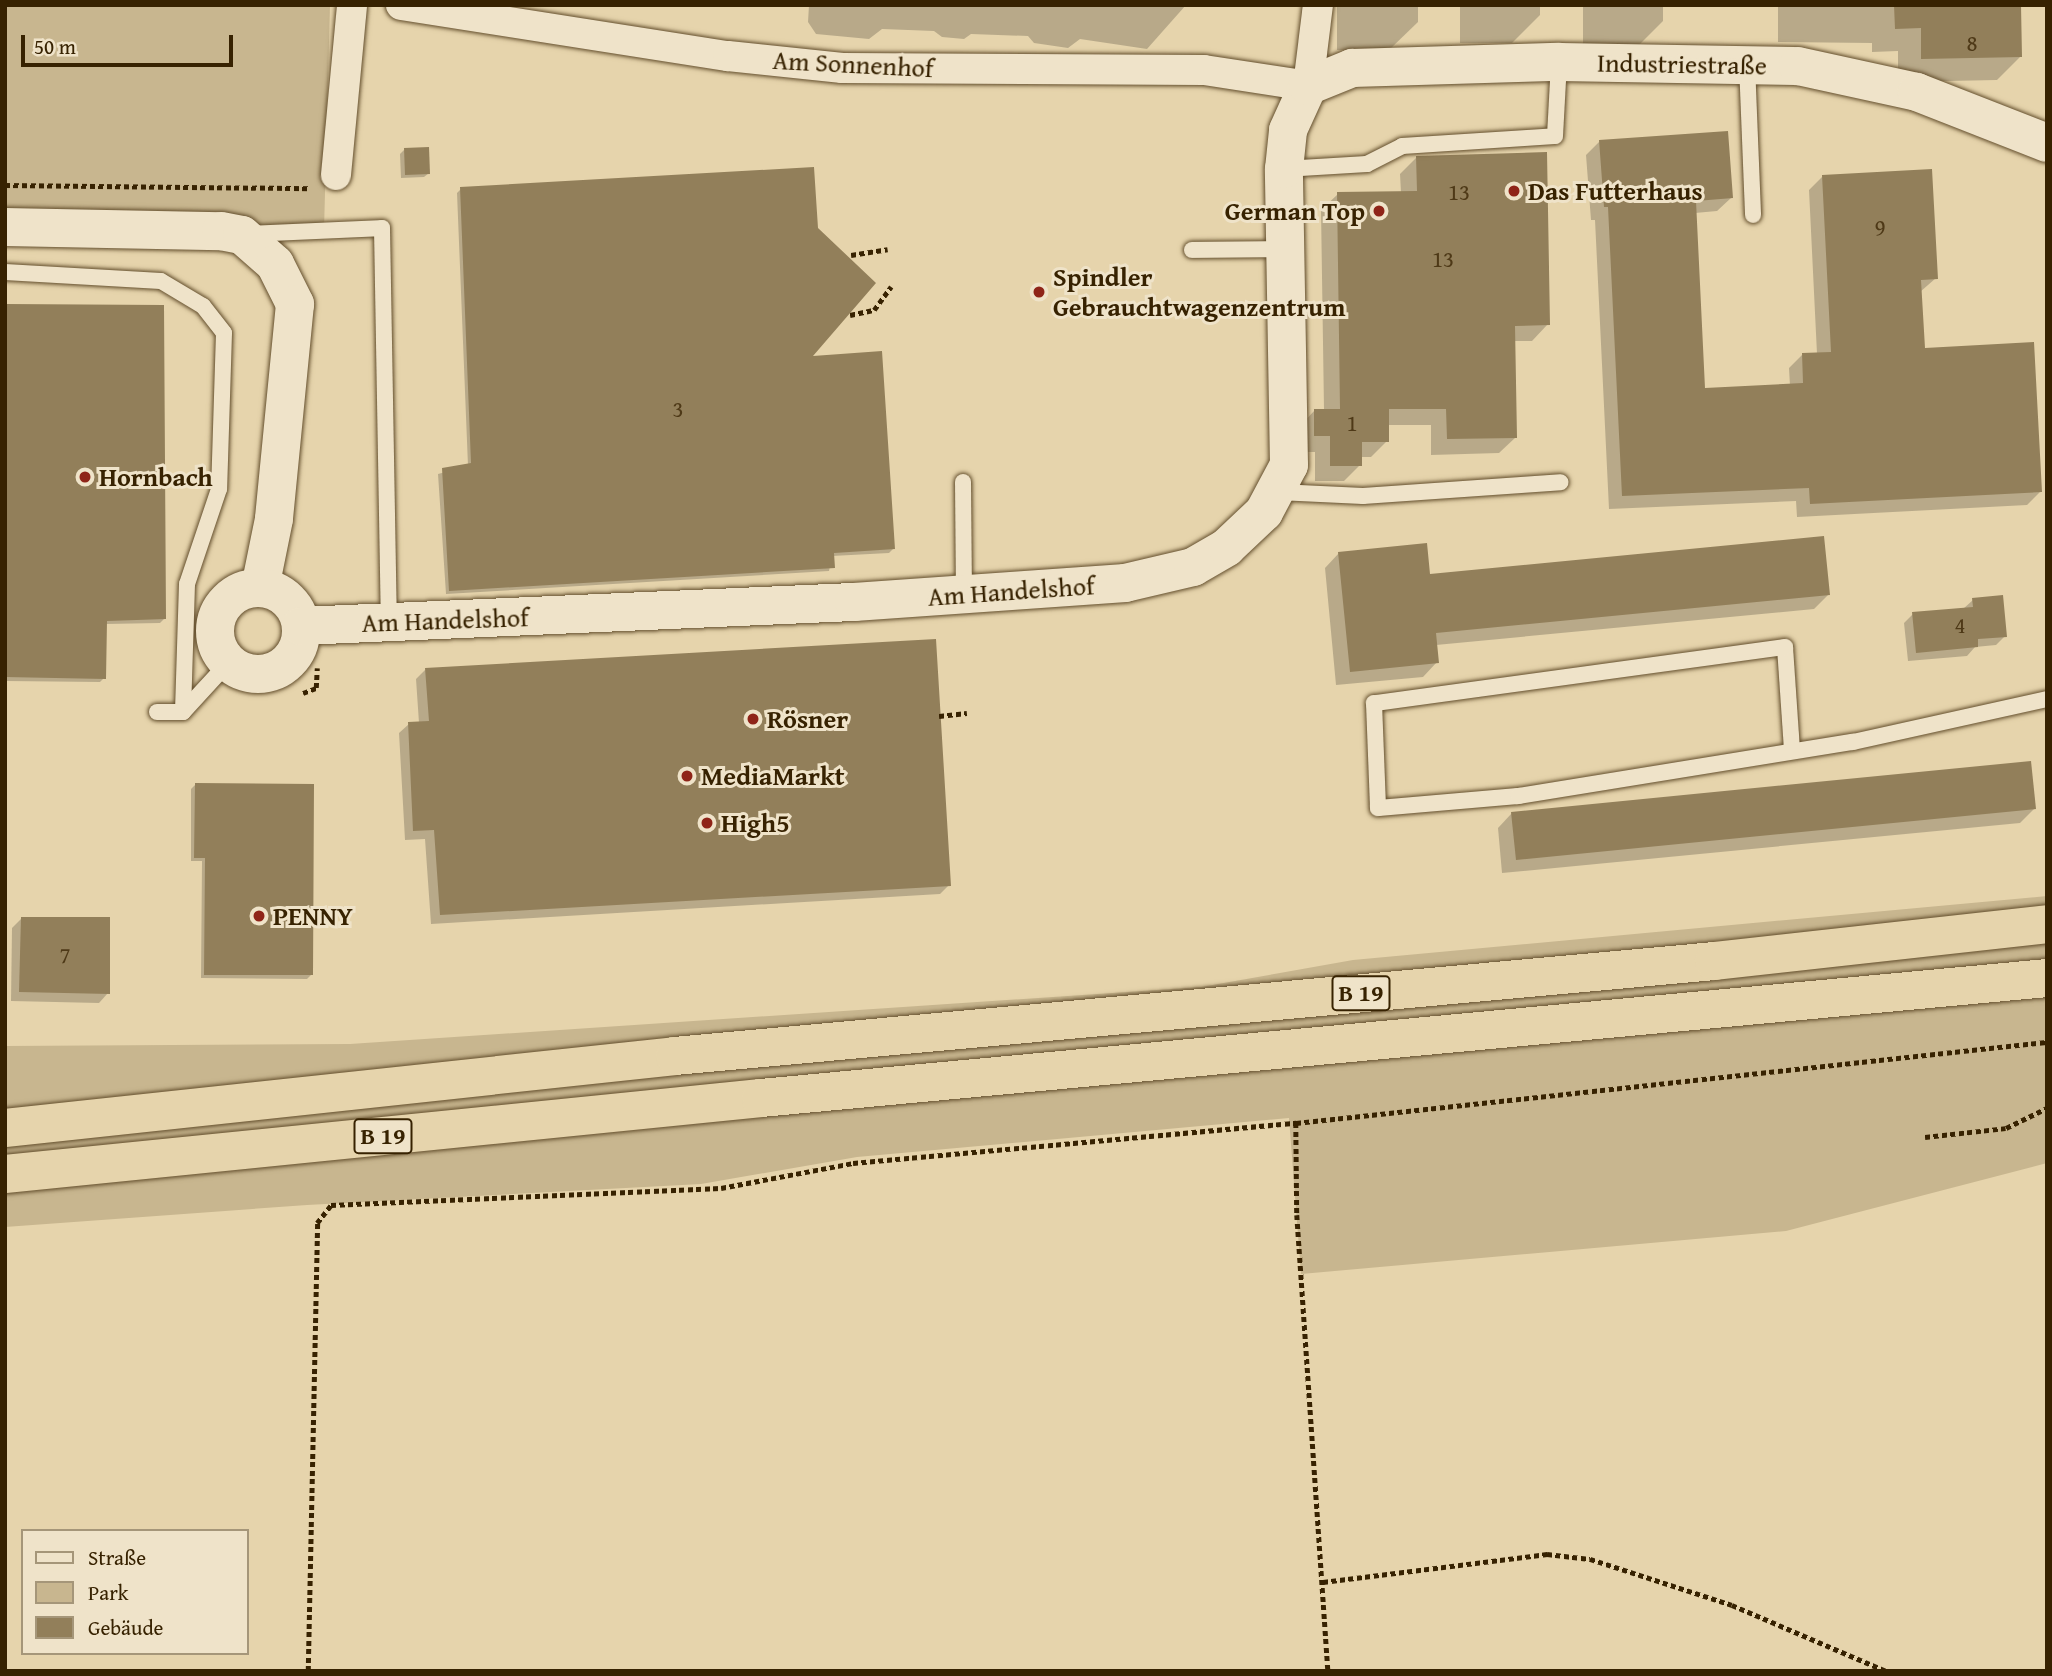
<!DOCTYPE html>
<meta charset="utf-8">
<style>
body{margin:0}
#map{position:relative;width:2052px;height:1676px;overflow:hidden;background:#e6d4ac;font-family:"Gentium Book Plus",serif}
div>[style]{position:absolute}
.green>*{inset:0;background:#c8b68f}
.shadow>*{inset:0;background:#0003}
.building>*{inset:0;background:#927f5a}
.path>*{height:4.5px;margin-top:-2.25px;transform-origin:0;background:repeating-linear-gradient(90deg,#372201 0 5px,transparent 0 8.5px)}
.roads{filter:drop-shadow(0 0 2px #634e2c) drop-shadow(0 0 2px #634e2c)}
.service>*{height:16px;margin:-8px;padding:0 8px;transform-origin:8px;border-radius:8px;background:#efe3c9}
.minor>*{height:30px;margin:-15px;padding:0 15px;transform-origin:15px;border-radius:15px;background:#efe3c9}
.tertiary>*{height:38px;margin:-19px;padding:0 19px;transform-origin:19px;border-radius:19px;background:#efe3c9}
.tertiary>.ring{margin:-19px;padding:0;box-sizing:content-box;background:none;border:38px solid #efe3c9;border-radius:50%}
.trunk>*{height:38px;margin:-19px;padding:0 19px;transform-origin:19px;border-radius:19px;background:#e6d4ac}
.dots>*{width:19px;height:19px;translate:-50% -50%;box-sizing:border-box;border:4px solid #efe3c9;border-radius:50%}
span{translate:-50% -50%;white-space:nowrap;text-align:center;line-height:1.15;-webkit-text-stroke:6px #efe3c9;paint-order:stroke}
.number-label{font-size:23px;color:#4e3917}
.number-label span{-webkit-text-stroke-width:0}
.shield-label span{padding:2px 5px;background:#efe3c9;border:2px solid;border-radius:5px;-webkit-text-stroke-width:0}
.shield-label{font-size:24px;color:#372201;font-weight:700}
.street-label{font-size:26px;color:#372201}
.poi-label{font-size:26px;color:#372201;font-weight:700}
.left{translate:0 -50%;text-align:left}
.right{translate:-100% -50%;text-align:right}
.frame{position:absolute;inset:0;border:7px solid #372201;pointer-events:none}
.legend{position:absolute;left:21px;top:1529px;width:228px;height:126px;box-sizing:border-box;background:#efe3c9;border:2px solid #a59679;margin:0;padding:9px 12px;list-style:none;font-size:21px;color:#372201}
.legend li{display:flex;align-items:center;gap:14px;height:35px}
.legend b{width:35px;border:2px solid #a59679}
.scale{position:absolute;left:21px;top:35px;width:212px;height:32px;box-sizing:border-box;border:4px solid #372201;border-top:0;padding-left:9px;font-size:21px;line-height:24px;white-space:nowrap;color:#372201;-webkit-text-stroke:5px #efe3c9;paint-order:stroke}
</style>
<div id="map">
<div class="green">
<i style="clip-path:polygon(5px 5px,330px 5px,324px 230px,5px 238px)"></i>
<i style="clip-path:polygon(2047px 896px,2047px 1163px,1786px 1231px,1301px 1274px,1289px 1118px,857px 1157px,701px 1184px,307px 1205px,5px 1227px,5px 1046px,350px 1044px,1201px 987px,1353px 960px)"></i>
</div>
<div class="shadow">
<i style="clip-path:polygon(809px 5px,1186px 5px,1147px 49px,1080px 39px,1068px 48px,1034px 43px,1028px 36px,971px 34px,964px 39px,942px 37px,934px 31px,882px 29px,869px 39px,816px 34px,808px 22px)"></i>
<i style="clip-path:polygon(1337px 5px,1418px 5px,1418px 22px,1389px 50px,1337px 50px)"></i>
<i style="clip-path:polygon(1460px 5px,1540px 5px,1540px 15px,1512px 43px,1460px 43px)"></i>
<i style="clip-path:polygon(1583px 5px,1663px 5px,1663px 21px,1635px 49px,1583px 49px)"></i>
<i style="clip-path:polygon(1778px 5px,2019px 5px,2021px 56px,1997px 80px,1898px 82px,1898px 51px,1872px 52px,1872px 43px,1778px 42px)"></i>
<i style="clip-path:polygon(1600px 141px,1731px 198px,1717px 211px,1695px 213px,1704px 390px,1790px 386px,1789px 368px,1802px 355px,1817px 354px,1809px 190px,1823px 176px,1936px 278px,1920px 292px,1923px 349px,2040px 492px,2027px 505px,1797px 517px,1796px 501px,1609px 509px,1595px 220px,1591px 220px,1586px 155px)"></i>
<i style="clip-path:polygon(404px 150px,429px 173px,424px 177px,401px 178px,400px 154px)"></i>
<i style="clip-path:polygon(1417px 157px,1548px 324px,1532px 341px,1514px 341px,1516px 437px,1499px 453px,1431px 455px,1431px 425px,1387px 425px,1387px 441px,1371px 457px,1360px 457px,1360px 465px,1344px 481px,1315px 481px,1315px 452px,1298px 452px,1299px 427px,1315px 410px,1324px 410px,1321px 210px,1338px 194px,1401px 193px,1400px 174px)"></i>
<i style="clip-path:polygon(461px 189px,809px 358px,893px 549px,889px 553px,832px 556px,829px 571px,446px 594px,438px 474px,468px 466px,457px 193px)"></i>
<i style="clip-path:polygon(5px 305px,164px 619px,160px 623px,106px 624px,104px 678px,100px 682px,5px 681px)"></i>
<i style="clip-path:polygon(1339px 553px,1429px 576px,1828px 595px,1814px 609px,1436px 645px,1437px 662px,1423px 677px,1336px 685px,1325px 568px)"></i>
<i style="clip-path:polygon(1973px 600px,2005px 636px,1996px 645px,1975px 647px,1967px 656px,1908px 661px,1904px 623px,1913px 614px,1963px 609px)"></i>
<i style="clip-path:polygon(425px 670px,949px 885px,940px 894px,431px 924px,425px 839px,405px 840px,399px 733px,409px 724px,419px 723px,416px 679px)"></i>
<i style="clip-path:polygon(195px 785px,311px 975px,307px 979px,201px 978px,202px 861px,191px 861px,191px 789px)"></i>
<i style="clip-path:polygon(2034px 809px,2020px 823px,1502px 873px,1498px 828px,1512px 813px)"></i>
<i style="clip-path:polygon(22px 918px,108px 993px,99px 1003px,11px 1001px,12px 928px)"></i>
</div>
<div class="building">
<i style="clip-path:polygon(1894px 5px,2021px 5px,2022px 57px,1921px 59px,1921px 28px,1895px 29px)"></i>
<i style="clip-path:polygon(1728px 131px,1733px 198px,1696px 201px,1705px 388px,1803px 383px,1802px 353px,1831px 352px,1822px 175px,1932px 169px,1938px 279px,1921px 280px,1925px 348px,2034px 342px,2042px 492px,1810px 504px,1809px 488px,1622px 496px,1608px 207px,1604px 207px,1599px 140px)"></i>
<i style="clip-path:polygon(429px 147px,430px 174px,405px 175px,404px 148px)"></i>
<i style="clip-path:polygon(1547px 152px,1550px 325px,1515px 326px,1517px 438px,1447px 439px,1446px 409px,1389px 409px,1389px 442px,1362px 442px,1362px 466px,1330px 466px,1330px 436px,1314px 436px,1314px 409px,1340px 409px,1337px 192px,1417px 191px,1416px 156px)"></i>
<i style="clip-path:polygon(814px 167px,818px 228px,876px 283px,813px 356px,882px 351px,895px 549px,834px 553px,835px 568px,449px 591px,442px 468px,471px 463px,460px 187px)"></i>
<i style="clip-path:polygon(5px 304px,164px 305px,166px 619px,107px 621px,106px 679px,5px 677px)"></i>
<i style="clip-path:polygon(1824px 536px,1830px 595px,1436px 633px,1439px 663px,1350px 672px,1338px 552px,1427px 543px,1430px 574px)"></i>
<i style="clip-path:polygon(2003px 595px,2007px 637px,1978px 639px,1978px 647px,1916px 653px,1912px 612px,1973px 607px,1972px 598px)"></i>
<i style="clip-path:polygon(936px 639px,951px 886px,440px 915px,434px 830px,413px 831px,408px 722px,429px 721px,425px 668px)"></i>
<i style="clip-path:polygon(2031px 761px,2036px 809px,1516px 860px,1511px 812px)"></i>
<i style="clip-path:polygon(195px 783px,314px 784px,313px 975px,204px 975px,205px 858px,194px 858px)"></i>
<i style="clip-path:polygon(21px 917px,110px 917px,110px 994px,19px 992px)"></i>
</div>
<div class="path">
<i style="left:5px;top:185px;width:305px;rotate:0.6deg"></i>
<i style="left:851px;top:255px;width:37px;rotate:-9deg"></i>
<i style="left:850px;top:315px;width:25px;rotate:-12deg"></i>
<i style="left:874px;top:310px;width:29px;rotate:-54deg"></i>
<i style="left:303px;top:693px;width:14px;rotate:-21deg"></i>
<i style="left:316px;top:688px;width:20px;rotate:-87deg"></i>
<i style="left:939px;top:716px;width:28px;rotate:-6deg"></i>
<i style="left:1296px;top:1123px;width:92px;rotate:89.4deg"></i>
<i style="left:1297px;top:1215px;width:457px;rotate:86.1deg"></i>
<i style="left:1925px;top:1137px;width:81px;rotate:-6.3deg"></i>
<i style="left:2006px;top:1128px;width:46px;rotate:-26deg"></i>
<i style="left:1323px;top:1582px;width:226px;rotate:-7.1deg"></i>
<i style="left:1547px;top:1554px;width:43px;rotate:6.6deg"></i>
<i style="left:1590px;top:1559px;width:149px;rotate:17.9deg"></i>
<i style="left:1732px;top:1605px;width:168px;rotate:23.2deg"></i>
<i style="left:308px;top:1671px;width:448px;rotate:-88.8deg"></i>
<i style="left:317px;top:1223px;width:23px;rotate:-52deg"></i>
<i style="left:331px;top:1205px;width:390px;rotate:-2.5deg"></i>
<i style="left:721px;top:1188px;width:134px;rotate:-10.7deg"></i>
<i style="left:853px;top:1163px;width:445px;rotate:-5.2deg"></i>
<i style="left:1296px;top:1123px;width:755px;rotate:-6.16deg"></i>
</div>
<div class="roads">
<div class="service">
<i style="left:1747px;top:64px;width:151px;rotate:87.7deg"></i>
<i style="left:1284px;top:169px;width:83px;rotate:-3.4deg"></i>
<i style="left:1367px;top:164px;width:39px;rotate:-27deg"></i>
<i style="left:1402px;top:146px;width:153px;rotate:-3.7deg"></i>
<i style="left:1555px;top:136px;width:74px;rotate:-86.9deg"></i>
<i style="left:250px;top:234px;width:132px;rotate:-2.6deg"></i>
<i style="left:382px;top:228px;width:394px;rotate:89deg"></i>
<i style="left:1192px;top:250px;width:92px;rotate:-0.6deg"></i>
<i style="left:5px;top:272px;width:156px;rotate:3.3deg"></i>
<i style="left:161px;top:281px;width:49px;rotate:30.8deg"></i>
<i style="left:203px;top:306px;width:34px;rotate:52deg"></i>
<i style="left:224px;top:333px;width:156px;rotate:91.8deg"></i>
<i style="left:219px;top:489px;width:100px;rotate:108.6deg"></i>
<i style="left:187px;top:584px;width:128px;rotate:91.8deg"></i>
<i style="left:963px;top:482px;width:112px;rotate:89.5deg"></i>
<i style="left:1278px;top:492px;width:85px;rotate:2.7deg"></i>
<i style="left:1363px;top:496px;width:198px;rotate:-4deg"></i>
<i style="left:157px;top:712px;width:26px"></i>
<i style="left:183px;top:712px;width:67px;rotate:-47.4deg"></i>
<i style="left:1792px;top:750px;width:103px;rotate:-93.9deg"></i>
<i style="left:1785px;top:647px;width:415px;rotate:172.2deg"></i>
<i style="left:1374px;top:703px;width:105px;rotate:87.8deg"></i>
<i style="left:1378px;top:808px;width:141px;rotate:-4.9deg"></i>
<i style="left:1518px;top:796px;width:339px;rotate:-9.2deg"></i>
<i style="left:1853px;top:742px;width:199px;rotate:-12.5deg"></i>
</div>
<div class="minor">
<i style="left:401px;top:5px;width:331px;rotate:8.9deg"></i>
<i style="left:728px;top:56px;width:115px;rotate:6deg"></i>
<i style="left:842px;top:68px;width:362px;rotate:0.3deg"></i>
<i style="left:1204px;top:70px;width:105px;rotate:8.7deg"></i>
<i style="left:1308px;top:86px;width:82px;rotate:-83deg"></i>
<i style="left:336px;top:175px;width:171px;rotate:-84.6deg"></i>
</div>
<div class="tertiary">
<i style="left:5px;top:227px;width:216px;rotate:1.1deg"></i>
<i style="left:221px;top:231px;width:21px;rotate:11deg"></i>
<i style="left:242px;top:235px;width:44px;rotate:41.3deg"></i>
<i style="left:275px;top:264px;width:45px;rotate:63.4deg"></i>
<i style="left:295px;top:304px;width:216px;rotate:95.6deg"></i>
<i style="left:274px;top:519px;width:70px;rotate:101.5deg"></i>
<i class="ring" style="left:215px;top:588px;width:48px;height:48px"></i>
<i style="left:301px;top:626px;width:554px;rotate:-2.49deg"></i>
<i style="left:854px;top:602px;width:272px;rotate:-4deg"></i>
<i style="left:1125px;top:583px;width:70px;rotate:-13.2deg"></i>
<i style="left:1193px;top:567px;width:39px;rotate:-30deg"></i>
<i style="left:1227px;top:547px;width:51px;rotate:-43.4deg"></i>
<i style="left:1264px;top:512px;width:53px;rotate:-62deg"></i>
<i style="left:1289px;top:465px;width:296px;rotate:-91deg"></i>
<i style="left:1284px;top:169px;width:39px;rotate:-84deg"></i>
<i style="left:1288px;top:130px;width:48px;rotate:-65.6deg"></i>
<i style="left:1308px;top:86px;width:48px;rotate:-22.2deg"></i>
<i style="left:1352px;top:68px;width:207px;rotate:-1.7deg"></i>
<i style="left:1559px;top:62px;width:239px;rotate:1deg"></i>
<i style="left:1798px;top:66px;width:122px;rotate:12.3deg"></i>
<i style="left:1917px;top:92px;width:140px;rotate:21.4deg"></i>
</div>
<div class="trunk">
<i style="left:5px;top:1128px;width:674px;rotate:-6.13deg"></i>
<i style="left:675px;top:1056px;width:1043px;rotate:-5.22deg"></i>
<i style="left:1714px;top:961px;width:335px;rotate:-6.3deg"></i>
<i style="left:5px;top:1174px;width:760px;rotate:-5.74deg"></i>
<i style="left:761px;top:1098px;width:1292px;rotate:-5.33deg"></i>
</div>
</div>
<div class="dots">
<i style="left:1514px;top:191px;background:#8f2418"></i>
<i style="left:1379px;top:211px;background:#8f2418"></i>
<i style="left:1039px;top:292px;background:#8f2418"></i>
<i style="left:85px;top:477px;background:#8f2418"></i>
<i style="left:753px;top:719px;background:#8f2418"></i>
<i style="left:687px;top:776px;background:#8f2418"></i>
<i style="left:707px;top:823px;background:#8f2418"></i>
<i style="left:259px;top:916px;background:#8f2418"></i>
</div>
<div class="number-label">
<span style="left:1972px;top:43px">8</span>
<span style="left:1459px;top:192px">13</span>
<span style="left:1880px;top:227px">9</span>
<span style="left:1443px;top:259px">13</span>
<span style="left:678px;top:409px">3</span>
<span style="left:1352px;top:423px">1</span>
<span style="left:1960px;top:625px">4</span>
<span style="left:65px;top:955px">7</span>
</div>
<div class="shield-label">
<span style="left:1361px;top:993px">B 19</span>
<span style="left:383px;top:1136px">B 19</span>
</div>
<div class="street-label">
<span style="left:853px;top:64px;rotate:3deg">Am Sonnenhof</span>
<span style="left:1682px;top:64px;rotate:1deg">Industriestraße</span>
<span style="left:1011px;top:591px;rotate:-4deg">Am Handelshof</span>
<span style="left:445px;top:620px;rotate:-2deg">Am Handelshof</span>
</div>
<div class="poi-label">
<span class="left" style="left:1528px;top:191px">Das Futterhaus</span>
<span class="right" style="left:1365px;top:211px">German Top</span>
<span class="left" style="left:1053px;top:292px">Spindler<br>Gebrauchtwagenzentrum</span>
<span class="left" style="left:99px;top:477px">Hornbach</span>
<span class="left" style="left:767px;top:719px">Rösner</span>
<span class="left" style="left:701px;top:776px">MediaMarkt</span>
<span class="left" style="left:721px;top:823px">High5</span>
<span class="left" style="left:273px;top:916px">PENNY</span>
</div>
<div class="frame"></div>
<ul class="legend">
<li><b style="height:9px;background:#efe3c9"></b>Straße</li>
<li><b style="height:19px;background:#c8b68f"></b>Park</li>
<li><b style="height:19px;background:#927f5a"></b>Gebäude</li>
</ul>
<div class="scale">50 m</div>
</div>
